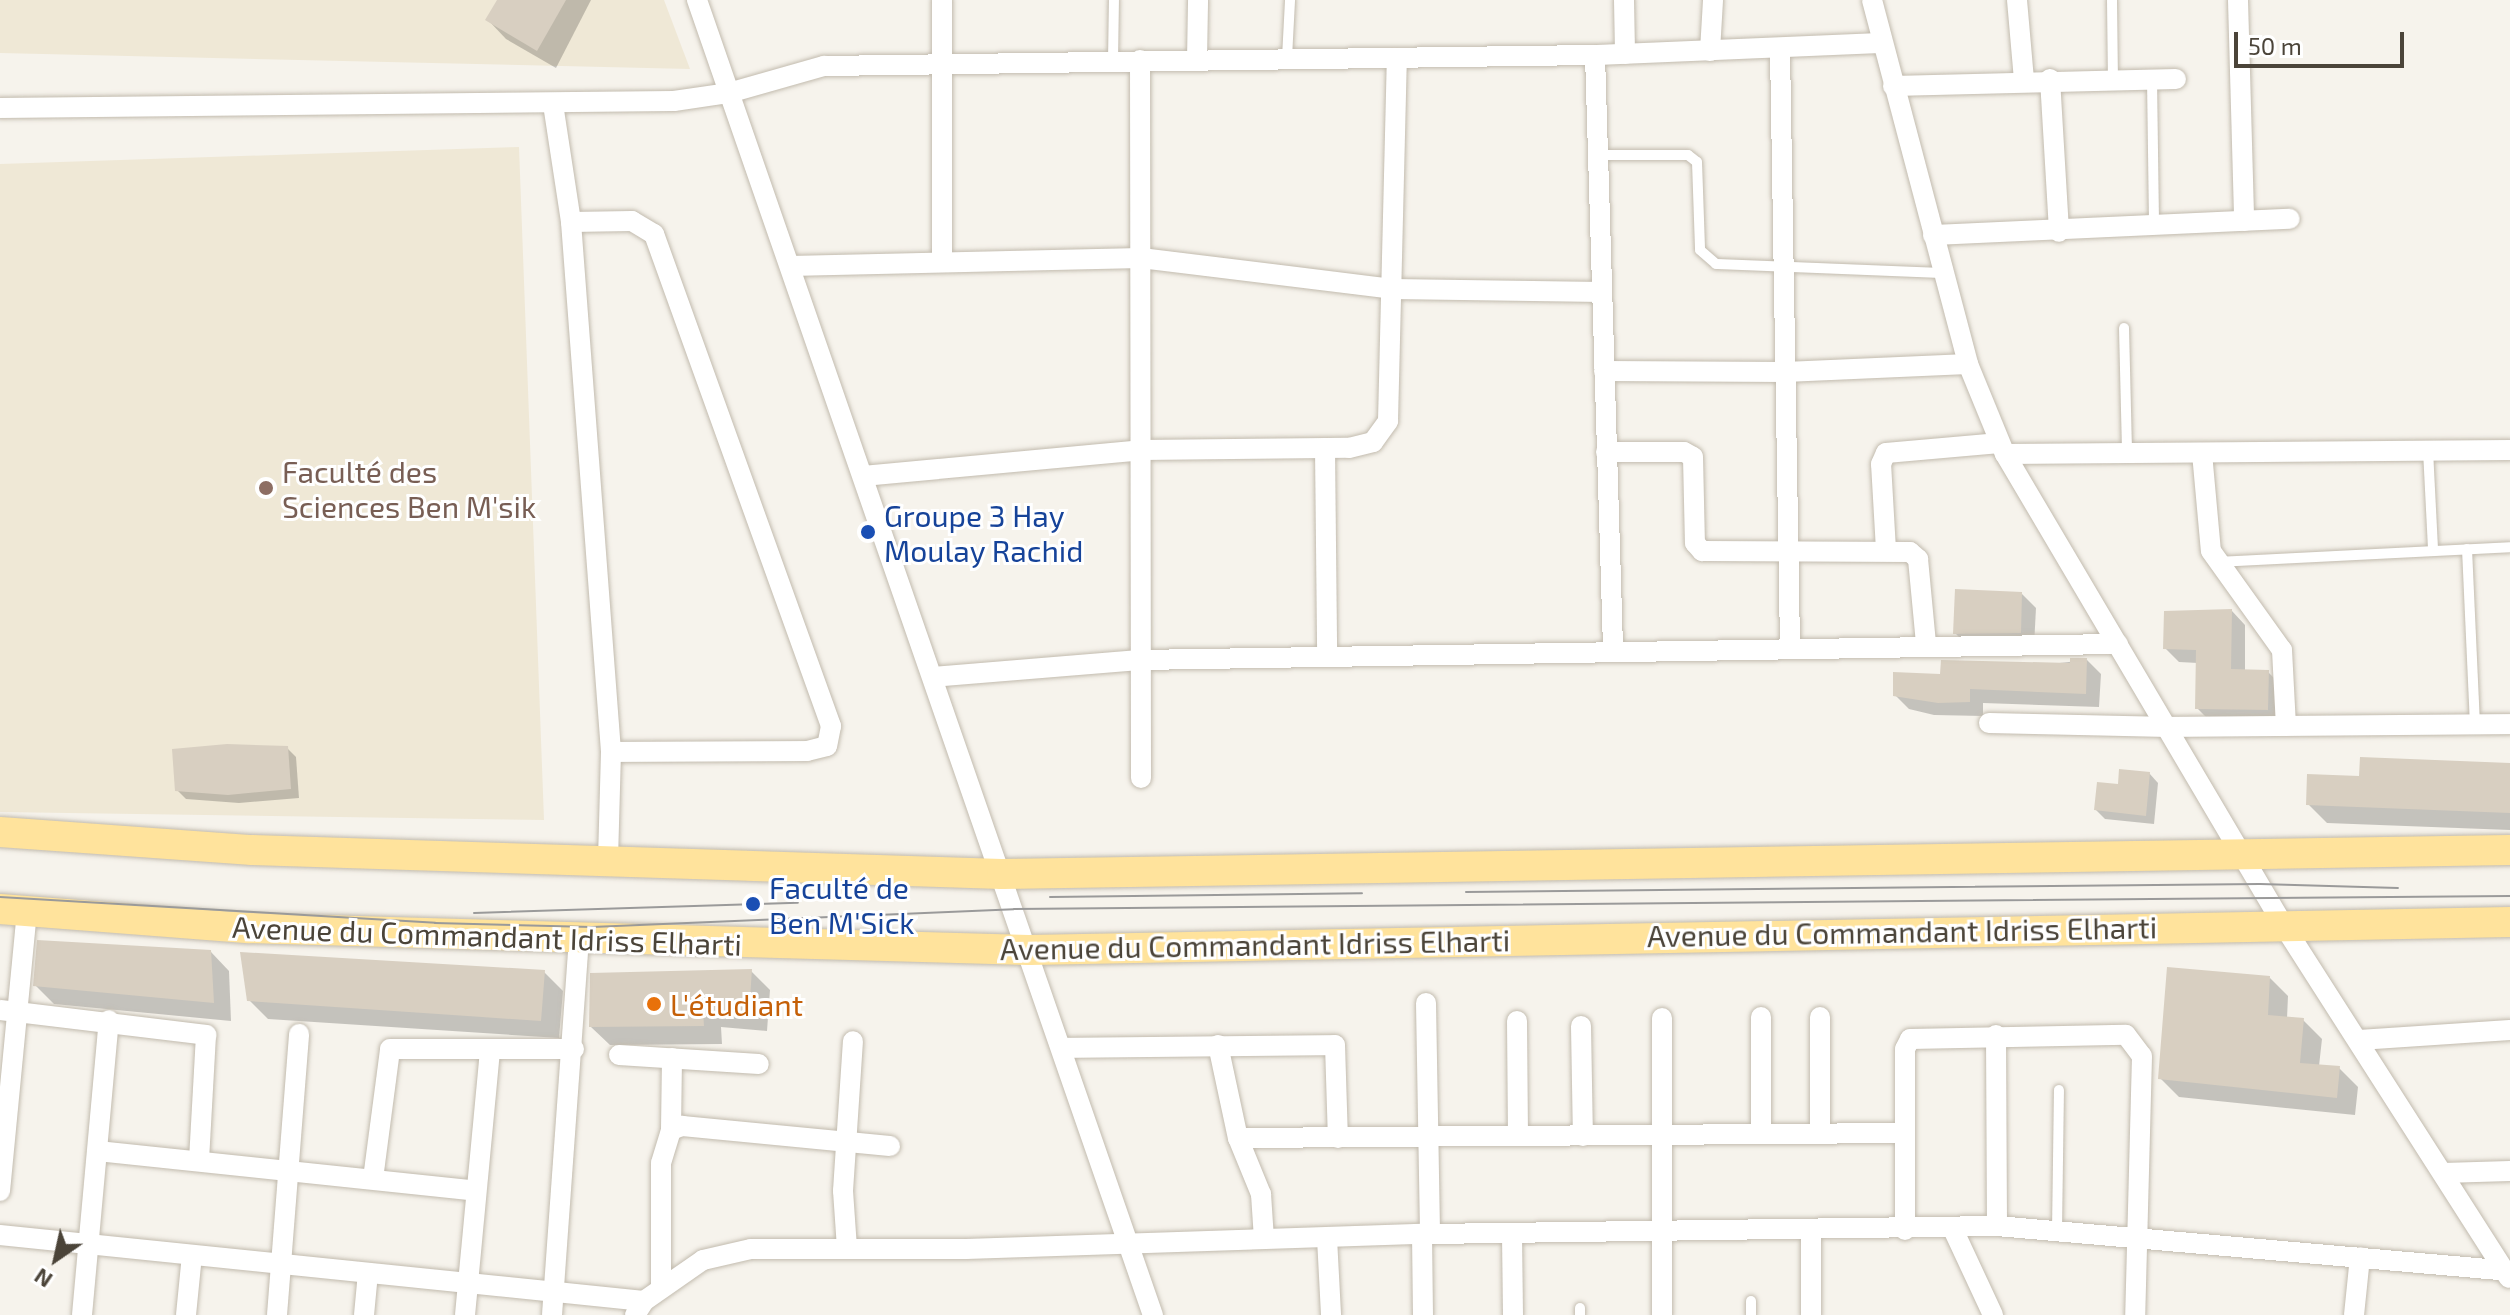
<!DOCTYPE html>
<meta charset="utf-8">
<style>
body{margin:0}
#map{position:relative;width:2510px;height:1315px;overflow:hidden;background:#f6f3ec;font-family:"Exo 2",sans-serif}
div>[style]{position:absolute}
.education>*{inset:0;background:#efe8d6}
.shadow>*{inset:0;background:#0003}
.building>*{inset:0;background:#d8cfc1}
.roads{filter:drop-shadow(0 0 2px #c2bbae) drop-shadow(0 0 2px #c2bbae)}
.service>*{height:10px;margin:-5px;padding:0 5px;transform-origin:5px;border-radius:5px;background:#fff}
.minor>*{height:20px;margin:-10px;padding:0 10px;transform-origin:10px;border-radius:10px;background:#fff}
.primary>*{height:30px;margin:-15px;padding:0 15px;transform-origin:15px;border-radius:15px;background:#ffe39c}
.tram>*{height:2px;margin:-1px;padding:0 1px;transform-origin:1px;border-radius:1px;background:#9a9a9a}
.dots>*{width:22px;height:22px;translate:-50% -50%;box-sizing:border-box;border:4px solid #fff;border-radius:50%}
span{translate:-50% -50%;white-space:nowrap;text-align:center;line-height:1.15;-webkit-text-stroke:6px #fff;paint-order:stroke}
.education-label{font-size:30px;color:#785e54}
.left{translate:0 -50%;text-align:left}
.transit-label{font-size:30px;color:#164399}
.street-label{font-size:30px;color:#4b4439}
.food-label{font-size:30px;color:#c56008}
.north{position:absolute;left:16px;top:1219px;width:80px;height:80px;-webkit-text-stroke:6px #fff;paint-order:stroke;rotate:214deg;font-size:22px;font-weight:700;line-height:32px;text-align:center;color:#4b4439}
.north::after{content:'';display:block;margin:auto;width:28px;height:36px;background:#4b4439;clip-path:polygon(50% 0,100% 100%,50% 72%,0 100%)}
.scale{position:absolute;left:2234px;top:32px;width:170px;height:36px;box-sizing:border-box;border:4px solid #4b4439;border-top:0;padding-left:10px;font-size:24px;line-height:28px;white-space:nowrap;color:#4b4439;-webkit-text-stroke:6px #fff;paint-order:stroke}
</style>
<div id="map">
<div class="education">
<i style="clip-path:polygon(0 0,664px 0,690px 69px,0 53px)"></i>
<i style="clip-path:polygon(519px 147px,544px 820px,0 812px,0 164px)"></i>
</div>
<div class="shadow">
<i style="clip-path:polygon(499px 0,591px 0,556px 68px,506px 39px,488px 20px)"></i>
<i style="clip-path:polygon(2022px 594px,2036px 608px,2034px 646px,1969px 647px,1955px 633px)"></i>
<i style="clip-path:polygon(2232px 611px,2245px 625px,2245px 671px,2268px 672px,2282px 686px,2281px 723px,2211px 722px,2197px 708px,2198px 663px,2179px 662px,2165px 648px)"></i>
<i style="clip-path:polygon(2087px 660px,2101px 674px,2099px 707px,1983px 703px,1983px 716px,1934px 715px,1909px 709px,1895px 695px,1942px 676px)"></i>
<i style="clip-path:polygon(287px 748px,296px 757px,299px 798px,239px 803px,186px 799px,177px 790px)"></i>
<i style="clip-path:polygon(2510px 765px,2510px 830px,2327px 823px,2308px 804px,2361px 778px)"></i>
<i style="clip-path:polygon(2149px 773px,2158px 783px,2154px 824px,2105px 819px,2096px 810px,2120px 786px)"></i>
<i style="clip-path:polygon(211px 952px,229px 971px,231px 1021px,54px 1004px,35px 985px)"></i>
<i style="clip-path:polygon(751px 971px,770px 990px,767px 1031px,721px 1027px,722px 1044px,610px 1045px,591px 1027px)"></i>
<i style="clip-path:polygon(544px 972px,563px 991px,559px 1038px,268px 1019px,249px 1000px)"></i>
<i style="clip-path:polygon(2270px 978px,2288px 996px,2287px 1019px,2303px 1020px,2322px 1039px,2319px 1066px,2339px 1068px,2358px 1087px,2355px 1115px,2179px 1097px,2160px 1078px)"></i>
</div>
<div class="building">
<i style="clip-path:polygon(497px 0,566px 0,537px 51px,485px 20px)"></i>
<i style="clip-path:polygon(1955px 589px,2022px 592px,2021px 633px,1953px 634px)"></i>
<i style="clip-path:polygon(2232px 609px,2231px 669px,2269px 670px,2268px 710px,2195px 709px,2196px 650px,2163px 649px,2164px 611px)"></i>
<i style="clip-path:polygon(2070px 658px,2087px 658px,2086px 694px,1970px 689px,1970px 702px,1938px 703px,1893px 696px,1893px 672px,1940px 674px,1941px 660px,2070px 663px)"></i>
<i style="clip-path:polygon(227px 744px,288px 746px,291px 789px,228px 795px,175px 791px,172px 749px)"></i>
<i style="clip-path:polygon(2360px 757px,2510px 763px,2510px 813px,2306px 805px,2307px 774px,2359px 776px)"></i>
<i style="clip-path:polygon(2119px 769px,2150px 772px,2146px 816px,2094px 810px,2097px 782px,2118px 784px)"></i>
<i style="clip-path:polygon(37px 940px,211px 950px,214px 1003px,33px 986px)"></i>
<i style="clip-path:polygon(240px 952px,545px 970px,541px 1021px,247px 1001px)"></i>
<i style="clip-path:polygon(2167px 967px,2270px 976px,2268px 1015px,2304px 1018px,2300px 1063px,2340px 1066px,2337px 1098px,2158px 1079px)"></i>
<i style="clip-path:polygon(752px 969px,749px 1014px,703px 1010px,704px 1026px,589px 1027px,590px 973px)"></i>
</div>
<div class="roads">
<div class="service">
<i style="left:2112px;top:0;width:79px;rotate:89.3deg"></i>
<i style="left:1287px;top:58px;width:58px;rotate:-87deg"></i>
<i style="left:1113px;top:61px;width:61px;rotate:-89.1deg"></i>
<i style="left:2152px;top:79px;width:147px;rotate:89.2deg"></i>
<i style="left:1600px;top:155px;width:88px"></i>
<i style="left:1688px;top:155px;width:11px;rotate:38deg"></i>
<i style="left:1697px;top:162px;width:88px;rotate:88deg"></i>
<i style="left:1700px;top:250px;width:21px;rotate:41deg"></i>
<i style="left:1716px;top:264px;width:227px;rotate:2.3deg"></i>
<i style="left:2124px;top:328px;width:125px;rotate:88.6deg"></i>
<i style="left:2428px;top:450px;width:100px;rotate:87.1deg"></i>
<i style="left:2467px;top:549px;width:175px;rotate:87.4deg"></i>
<i style="left:2217px;top:562px;width:293px;rotate:-2.9deg"></i>
<i style="left:2057px;top:1231px;width:141px;rotate:-89.2deg"></i>
<i style="left:1580px;top:1308px;width:7px;rotate:90deg"></i>
<i style="left:1751px;top:1315px;width:14px;rotate:-90deg"></i>
</div>
<div class="minor">
<i style="left:697px;top:0;width:1392px;rotate:70.88deg"></i>
<i style="left:942px;top:0;width:262px;rotate:90deg"></i>
<i style="left:1624px;top:0;width:54px;rotate:88.9deg"></i>
<i style="left:1872px;top:0;width:376px;rotate:75.2deg"></i>
<i style="left:1968px;top:364px;width:97px;rotate:67.7deg"></i>
<i style="left:2005px;top:454px;width:545px;rotate:59.43deg"></i>
<i style="left:2282px;top:923px;width:421px;rotate:57.4deg"></i>
<i style="left:2017px;top:0;width:80px;rotate:85deg"></i>
<i style="left:2238px;top:0;width:221px;rotate:88.4deg"></i>
<i style="left:1780px;top:49px;width:597px;rotate:89.04deg"></i>
<i style="left:1710px;top:51px;width:51px;rotate:-86.6deg"></i>
<i style="left:1595px;top:55px;width:593px;rotate:88.26deg"></i>
<i style="left:1140px;top:60px;width:718px;rotate:89.92deg"></i>
<i style="left:1197px;top:60px;width:60px;rotate:-89deg"></i>
<i style="left:2050px;top:79px;width:153px;rotate:86.6deg"></i>
<i style="left:1893px;top:86px;width:283px;rotate:-1.4deg"></i>
<i style="left:553px;top:104px;width:119px;rotate:81.3deg"></i>
<i style="left:571px;top:222px;width:532px;rotate:85.68deg"></i>
<i style="left:611px;top:752px;width:109px;rotate:91.6deg"></i>
<i style="left:0;top:108px;width:674px;rotate:-0.6deg"></i>
<i style="left:674px;top:101px;width:56px;rotate:-8.3deg"></i>
<i style="left:729px;top:93px;width:99px;rotate:-15.9deg"></i>
<i style="left:824px;top:66px;width:771px;rotate:-0.82deg"></i>
<i style="left:1595px;top:55px;width:287px;rotate:-2.4deg"></i>
<i style="left:571px;top:222px;width:61px;rotate:-0.9deg"></i>
<i style="left:632px;top:221px;width:26px;rotate:31deg"></i>
<i style="left:654px;top:234px;width:523px;rotate:70.21deg"></i>
<i style="left:831px;top:726px;width:20px;rotate:101deg"></i>
<i style="left:827px;top:746px;width:21px;rotate:166deg"></i>
<i style="left:807px;top:751px;width:196px;rotate:179.7deg"></i>
<i style="left:1933px;top:235px;width:357px;rotate:-2.6deg"></i>
<i style="left:790px;top:266px;width:351px;rotate:-1.3deg"></i>
<i style="left:1141px;top:258px;width:253px;rotate:7deg"></i>
<i style="left:1392px;top:289px;width:210px;rotate:0.8deg"></i>
<i style="left:1604px;top:371px;width:181px;rotate:0.3deg"></i>
<i style="left:1785px;top:372px;width:183px;rotate:-2.5deg"></i>
<i style="left:1325px;top:448px;width:208px;rotate:89.4deg"></i>
<i style="left:1606px;top:452px;width:78px"></i>
<i style="left:1684px;top:452px;width:10px;rotate:29deg"></i>
<i style="left:1693px;top:457px;width:86px;rotate:88.7deg"></i>
<i style="left:1695px;top:543px;width:11px;rotate:49deg"></i>
<i style="left:1702px;top:551px;width:208px;rotate:0.3deg"></i>
<i style="left:1910px;top:552px;width:11px;rotate:41deg"></i>
<i style="left:1918px;top:559px;width:85px;rotate:84.6deg"></i>
<i style="left:2202px;top:453px;width:98px;rotate:84.8deg"></i>
<i style="left:2211px;top:551px;width:122px;rotate:54.4deg"></i>
<i style="left:2282px;top:650px;width:76px;rotate:87deg"></i>
<i style="left:2005px;top:454px;width:505px;rotate:-0.45deg"></i>
<i style="left:863px;top:476px;width:279px;rotate:-5.3deg"></i>
<i style="left:1141px;top:450px;width:208px;rotate:-0.6deg"></i>
<i style="left:1349px;top:448px;width:25px;rotate:-14deg"></i>
<i style="left:1373px;top:442px;width:26px;rotate:-54deg"></i>
<i style="left:1388px;top:421px;width:363px;rotate:-88.6deg"></i>
<i style="left:1886px;top:550px;width:86px;rotate:-93.3deg"></i>
<i style="left:1881px;top:464px;width:12px;rotate:-66deg"></i>
<i style="left:1886px;top:453px;width:114px;rotate:-5deg"></i>
<i style="left:933px;top:677px;width:207px;rotate:-4.7deg"></i>
<i style="left:1139px;top:660px;width:979px;rotate:-0.94deg"></i>
<i style="left:1989px;top:723px;width:180px;rotate:1.3deg"></i>
<i style="left:2169px;top:727px;width:341px;rotate:-0.5deg"></i>
<i style="left:1426px;top:1003px;width:231px;rotate:89deg"></i>
<i style="left:0;top:1010px;width:208px;rotate:6.9deg"></i>
<i style="left:206px;top:1035px;width:126px;rotate:93.2deg"></i>
<i style="left:1761px;top:1017px;width:117px;rotate:90deg"></i>
<i style="left:1820px;top:1017px;width:117px;rotate:90deg"></i>
<i style="left:1517px;top:1021px;width:115px;rotate:89.5deg"></i>
<i style="left:1581px;top:1026px;width:110px;rotate:89deg"></i>
<i style="left:1996px;top:1035px;width:191px;rotate:89.7deg"></i>
<i style="left:2359px;top:1040px;width:151px;rotate:-3.8deg"></i>
<i style="left:1218px;top:1045px;width:95px;rotate:77.9deg"></i>
<i style="left:1238px;top:1138px;width:61px;rotate:67.7deg"></i>
<i style="left:1261px;top:1194px;width:45px;rotate:86.2deg"></i>
<i style="left:1063px;top:1048px;width:272px;rotate:-0.6deg"></i>
<i style="left:1335px;top:1045px;width:93px;rotate:88.2deg"></i>
<i style="left:619px;top:1055px;width:140px;rotate:3.7deg"></i>
<i style="left:671px;top:1130px;width:72px;rotate:-89.2deg"></i>
<i style="left:1238px;top:1138px;width:666px;rotate:-0.43deg"></i>
<i style="left:98px;top:1151px;width:380px;rotate:6deg"></i>
<i style="left:2443px;top:1173px;width:67px;rotate:-1.7deg"></i>
<i style="left:373px;top:1179px;width:131px;rotate:-82.5deg"></i>
<i style="left:390px;top:1049px;width:184px"></i>
<i style="left:0;top:1191px;width:281px;rotate:-84.5deg"></i>
<i style="left:1952px;top:1227px;width:97px;rotate:65deg"></i>
<i style="left:1905px;top:1230px;width:181px;rotate:-90deg"></i>
<i style="left:1905px;top:1049px;width:11px;rotate:-63deg"></i>
<i style="left:1910px;top:1039px;width:216px;rotate:-1.1deg"></i>
<i style="left:2126px;top:1035px;width:26px;rotate:53deg"></i>
<i style="left:2142px;top:1056px;width:259px;rotate:91.5deg"></i>
<i style="left:1811px;top:1232px;width:83px;rotate:90deg"></i>
<i style="left:1422px;top:1234px;width:81px;rotate:89.3deg"></i>
<i style="left:1512px;top:1234px;width:81px;rotate:89.3deg"></i>
<i style="left:0;top:1235px;width:647px;rotate:5.85deg"></i>
<i style="left:1327px;top:1238px;width:77px;rotate:87deg"></i>
<i style="left:847px;top:1248px;width:57px;rotate:-94deg"></i>
<i style="left:843px;top:1191px;width:150px;rotate:-86.2deg"></i>
<i style="left:661px;top:1287px;width:124px;rotate:-90deg"></i>
<i style="left:661px;top:1163px;width:34px;rotate:-73deg"></i>
<i style="left:671px;top:1130px;width:12px;rotate:-20deg"></i>
<i style="left:682px;top:1126px;width:209px;rotate:5.5deg"></i>
<i style="left:82px;top:1315px;width:296px;rotate:-84.8deg"></i>
<i style="left:186px;top:1315px;width:60px;rotate:-84.3deg"></i>
<i style="left:277px;top:1315px;width:282px;rotate:-85.5deg"></i>
<i style="left:364px;top:1315px;width:42px;rotate:-84.6deg"></i>
<i style="left:465px;top:1315px;width:267px;rotate:-84.6deg"></i>
<i style="left:552px;top:1315px;width:377px;rotate:-85.9deg"></i>
<i style="left:635px;top:1315px;width:17px;rotate:-57deg"></i>
<i style="left:644px;top:1301px;width:72px;rotate:-34.8deg"></i>
<i style="left:703px;top:1260px;width:49px;rotate:-12.9deg"></i>
<i style="left:751px;top:1249px;width:215px"></i>
<i style="left:966px;top:1249px;width:464px;rotate:-1.9deg"></i>
<i style="left:1430px;top:1234px;width:567px;rotate:-0.81deg"></i>
<i style="left:1997px;top:1226px;width:515px;rotate:5.01deg"></i>
<i style="left:1662px;top:1315px;width:297px;rotate:-90deg"></i>
<i style="left:2354px;top:1315px;width:58px;rotate:-84.1deg"></i>
</div>
<div class="primary">
<i style="left:0;top:832px;width:253px;rotate:4.1deg"></i>
<i style="left:252px;top:850px;width:750px;rotate:1.83deg"></i>
<i style="left:1002px;top:874px;width:1508px;rotate:-0.91deg"></i>
<i style="left:0;top:909px;width:250px;rotate:4.4deg"></i>
<i style="left:249px;top:928px;width:780px;rotate:1.62deg"></i>
<i style="left:1029px;top:950px;width:1481px;rotate:-1.08deg"></i>
</div>
</div>
<div class="tram">
<i style="left:1466px;top:892px;width:794px;rotate:-0.58deg"></i>
<i style="left:2260px;top:884px;width:138px;rotate:1.7deg"></i>
<i style="left:0;top:897px;width:436px;rotate:3.4deg"></i>
<i style="left:435px;top:923px;width:157px;rotate:1.5deg"></i>
<i style="left:592px;top:927px;width:422px;rotate:-2.4deg"></i>
<i style="left:1014px;top:909px;width:1496px;rotate:-0.5deg"></i>
<i style="left:1050px;top:897px;width:312px;rotate:-0.7deg"></i>
<i style="left:474px;top:913px;width:324px;rotate:-1.8deg"></i>
</div>
<div class="dots">
<i style="left:266px;top:488px;background:#8d6e63"></i>
<i style="left:868px;top:532px;background:#1a4fb4"></i>
<i style="left:753px;top:904px;background:#1a4fb4"></i>
<i style="left:654px;top:1004px;background:#e8710a"></i>
</div>
<div class="education-label">
<span class="left" style="left:282px;top:488px">Faculté des<br>Sciences Ben M'sik</span>
</div>
<div class="transit-label">
<span class="left" style="left:884px;top:532px">Groupe 3 Hay<br>Moulay Rachid</span>
<span class="left" style="left:769px;top:904px">Faculté de<br>Ben M'Sick</span>
</div>
<div class="street-label">
<span style="left:1902px;top:931px;rotate:-1deg">Avenue du Commandant Idriss Elharti</span>
<span style="left:487px;top:935px;rotate:2deg">Avenue du Commandant Idriss Elharti</span>
<span style="left:1255px;top:944px;rotate:-1deg">Avenue du Commandant Idriss Elharti</span>
</div>
<div class="food-label">
<span class="left" style="left:670px;top:1004px">L'étudiant</span>
</div>
<div class="north">N</div>
<div class="scale">50 m</div>
</div>
